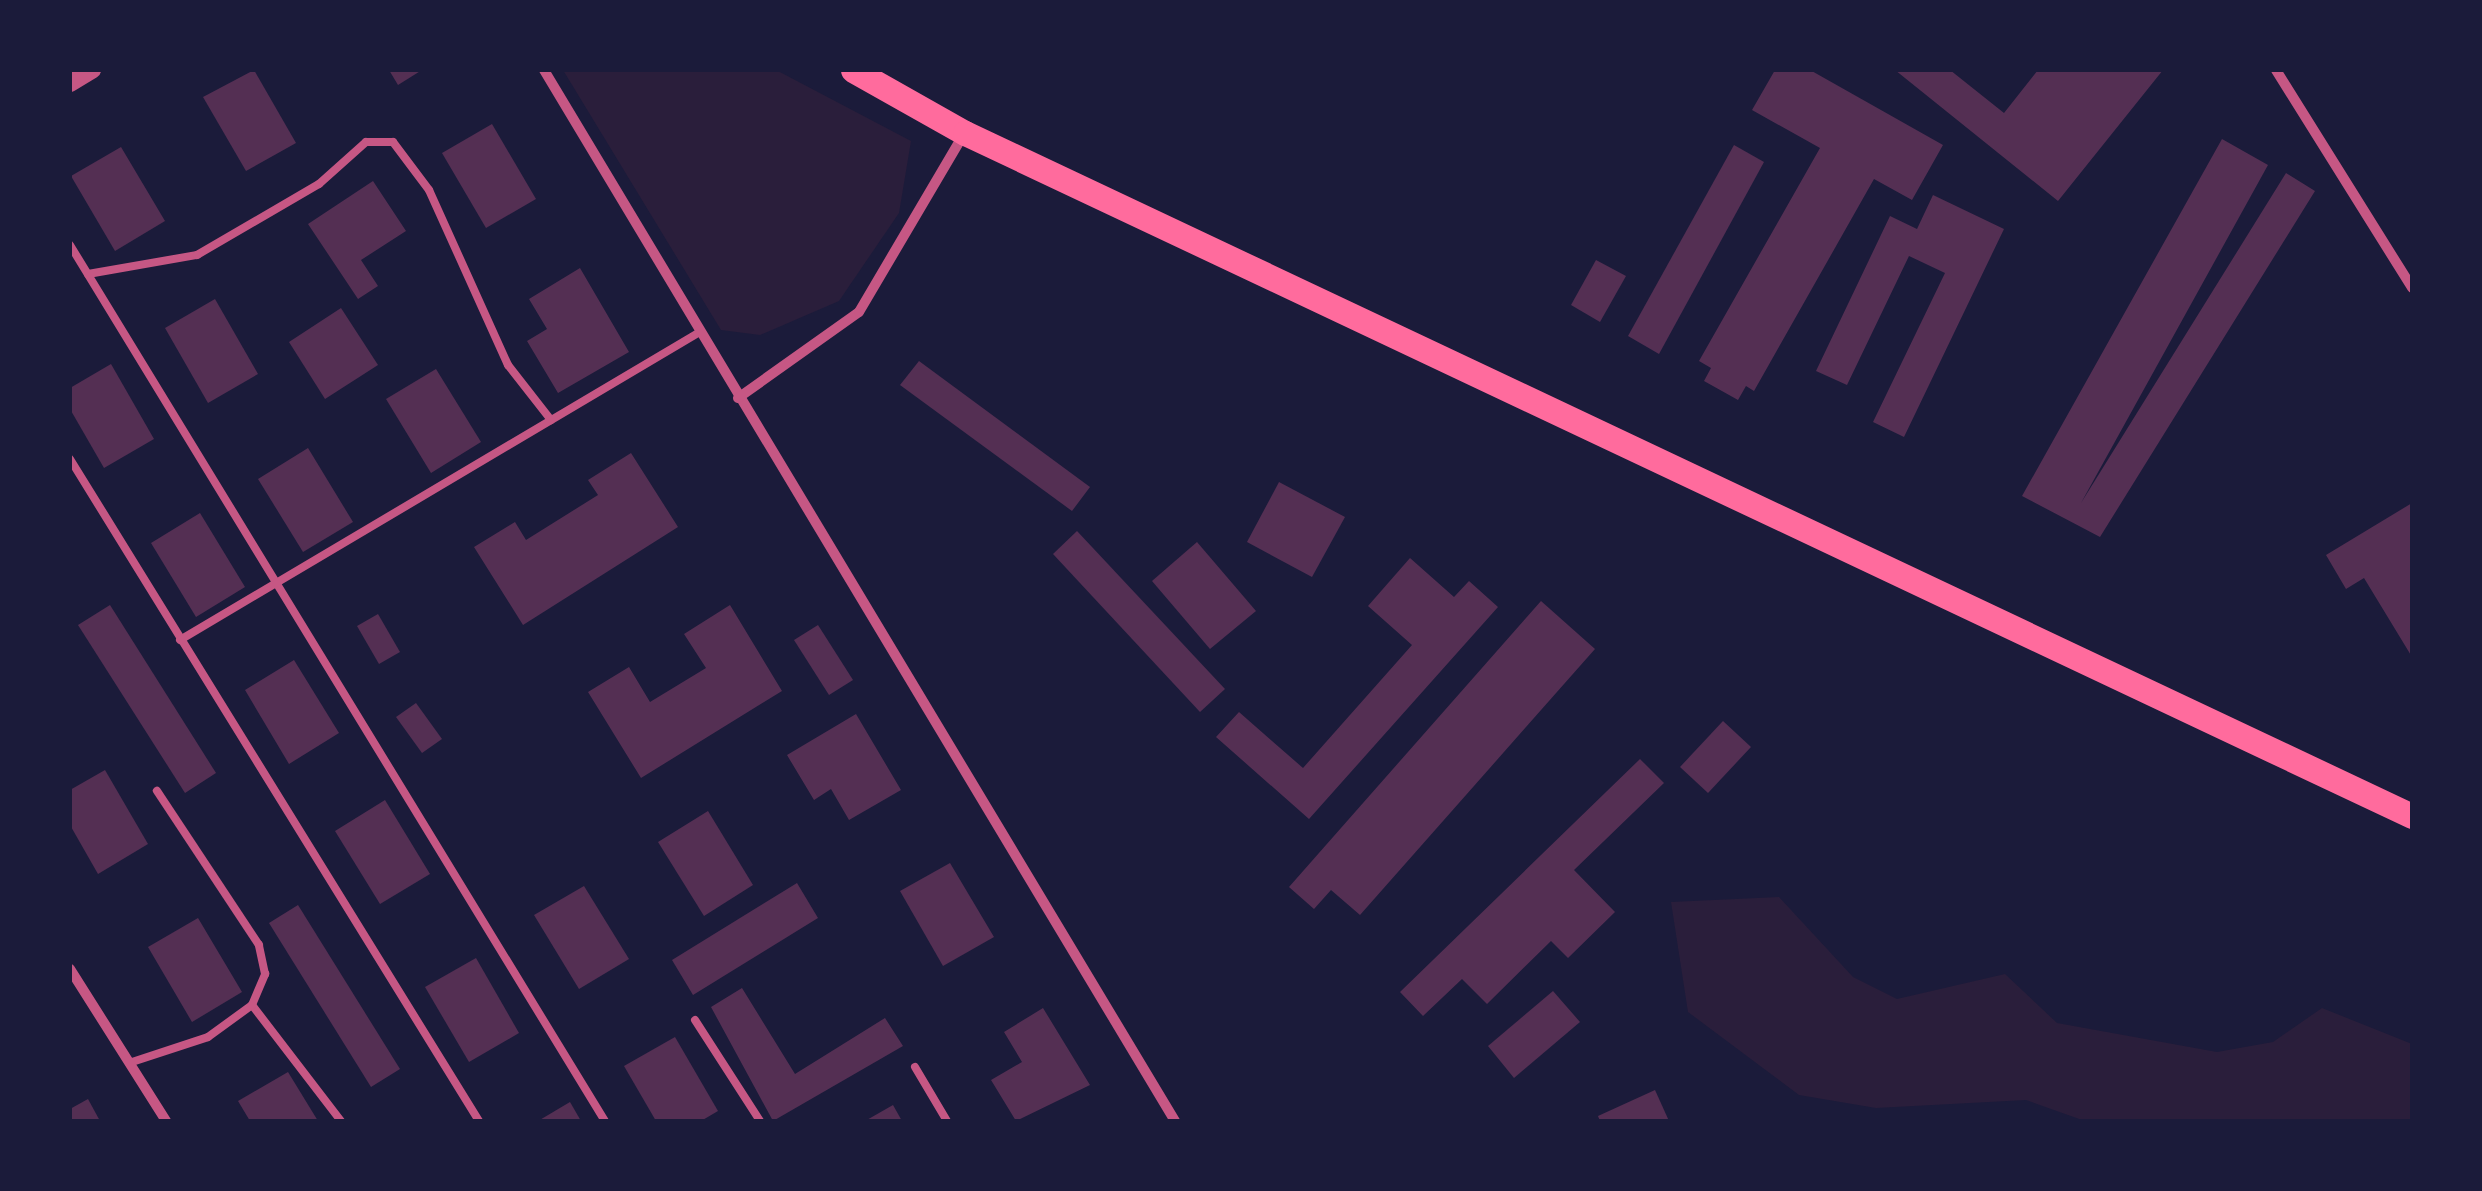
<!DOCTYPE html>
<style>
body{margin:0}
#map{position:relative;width:2482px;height:1191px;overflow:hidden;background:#1b1b3a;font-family:"Exo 2",sans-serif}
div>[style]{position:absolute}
.green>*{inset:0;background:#2a1e3b}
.building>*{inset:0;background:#542f53}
.service>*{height:8px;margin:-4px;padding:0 4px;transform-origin:4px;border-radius:4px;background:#c65784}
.minor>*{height:10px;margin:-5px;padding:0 5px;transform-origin:5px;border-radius:5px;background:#c65784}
.tertiary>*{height:18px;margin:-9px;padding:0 9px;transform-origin:9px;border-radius:9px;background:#c65784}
.primary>*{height:25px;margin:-12.5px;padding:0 12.5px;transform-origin:12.5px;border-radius:12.5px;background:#ff6b9d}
span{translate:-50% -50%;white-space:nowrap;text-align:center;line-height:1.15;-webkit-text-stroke:8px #1b1b3a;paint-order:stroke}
.frame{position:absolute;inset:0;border:72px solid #1b1b3a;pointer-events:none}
</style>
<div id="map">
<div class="green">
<i style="clip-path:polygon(563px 70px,776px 70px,911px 141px,899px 213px,839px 301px,760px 335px,721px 330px)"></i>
<i style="clip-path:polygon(1779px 897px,1853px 977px,1897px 999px,2005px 974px,2057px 1023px,2217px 1052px,2273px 1042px,2322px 1008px,2412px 1044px,2412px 1121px,2085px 1121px,2026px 1100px,1876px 1108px,1799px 1095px,1688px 1012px,1671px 902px)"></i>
</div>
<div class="building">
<i style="clip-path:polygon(254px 70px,296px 143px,246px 171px,203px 97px)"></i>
<i style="clip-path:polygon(389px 70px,422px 70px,398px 85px)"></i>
<i style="clip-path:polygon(1775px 70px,1810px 70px,1943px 145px,1912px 200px,1874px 179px,1754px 391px,1746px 386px,1738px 400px,1704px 381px,1711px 368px,1699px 361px,1820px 148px,1752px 110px)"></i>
<i style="clip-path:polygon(1895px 70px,1950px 70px,2004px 113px,2038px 70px,2163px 70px,2058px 201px)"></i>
<i style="clip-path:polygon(492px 124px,536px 199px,486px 228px,442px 153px)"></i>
<i style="clip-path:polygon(2222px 139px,2268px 165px,2081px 503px,2286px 173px,2315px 191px,2100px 537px,2022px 496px)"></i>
<i style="clip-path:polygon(1734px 145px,1764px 162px,1659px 354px,1628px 336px)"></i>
<i style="clip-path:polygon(121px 147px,165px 221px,115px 251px,71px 176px)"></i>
<i style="clip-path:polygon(373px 181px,406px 231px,361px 260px,378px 286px,358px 299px,308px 224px)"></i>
<i style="clip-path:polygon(1933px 195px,2004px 229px,1904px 437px,1873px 422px,1945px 273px,1909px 256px,1847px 385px,1816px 371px,1890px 216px,1917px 229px)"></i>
<i style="clip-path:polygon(1596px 260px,1626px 276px,1600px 322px,1571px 305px)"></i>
<i style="clip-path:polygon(580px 268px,629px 352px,558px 393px,527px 341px,547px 329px,529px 299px)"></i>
<i style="clip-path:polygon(215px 299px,258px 374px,208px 403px,165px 328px)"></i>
<i style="clip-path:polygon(341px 308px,378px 365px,325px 399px,289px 342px)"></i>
<i style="clip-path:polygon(919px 361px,1090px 487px,1072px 511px,900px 385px)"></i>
<i style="clip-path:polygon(111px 364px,154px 439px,104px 468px,70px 409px,70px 388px)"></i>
<i style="clip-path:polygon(436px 369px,481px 442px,431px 473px,386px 399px)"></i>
<i style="clip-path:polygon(308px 448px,353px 522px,303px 552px,258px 479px)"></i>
<i style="clip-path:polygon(631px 453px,678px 527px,523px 625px,474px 547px,515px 522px,526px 540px,598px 495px,588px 480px)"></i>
<i style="clip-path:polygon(1279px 482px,1345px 517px,1312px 577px,1247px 542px)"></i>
<i style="clip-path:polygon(2412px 503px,2412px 657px,2364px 578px,2346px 589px,2326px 555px)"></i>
<i style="clip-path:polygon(200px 513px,245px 587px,196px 617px,151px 543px)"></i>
<i style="clip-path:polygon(1077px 531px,1225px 689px,1200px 712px,1053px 554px)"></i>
<i style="clip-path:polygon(1197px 542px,1256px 611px,1210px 649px,1152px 581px)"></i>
<i style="clip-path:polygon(1410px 558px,1454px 597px,1469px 581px,1498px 607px,1309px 819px,1216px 737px,1239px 712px,1303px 768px,1412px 645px,1368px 606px)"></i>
<i style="clip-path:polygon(1541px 601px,1595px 649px,1360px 915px,1331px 890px,1314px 909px,1289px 887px)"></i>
<i style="clip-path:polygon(110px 605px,216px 773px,185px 793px,78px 625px)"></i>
<i style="clip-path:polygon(730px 605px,782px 691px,641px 778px,588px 692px,629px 667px,650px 702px,706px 668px,684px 634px)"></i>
<i style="clip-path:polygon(378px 614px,400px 652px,379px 664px,357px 626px)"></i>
<i style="clip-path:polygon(818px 625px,853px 680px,829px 695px,794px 640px)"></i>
<i style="clip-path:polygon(294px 660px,339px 733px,289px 764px,245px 690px)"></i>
<i style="clip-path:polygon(416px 703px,442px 739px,422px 753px,396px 717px)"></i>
<i style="clip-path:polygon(856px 714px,901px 790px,849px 820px,831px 789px,814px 800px,787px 755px)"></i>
<i style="clip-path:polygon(1723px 721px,1751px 747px,1708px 793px,1680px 767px)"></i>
<i style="clip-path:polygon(1640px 759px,1664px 783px,1574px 870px,1615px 912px,1568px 958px,1551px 941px,1487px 1004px,1462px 979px,1423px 1016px,1400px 992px)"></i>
<i style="clip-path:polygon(105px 770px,148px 844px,98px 874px,70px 825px,70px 790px)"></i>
<i style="clip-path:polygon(385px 800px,430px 874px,380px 904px,335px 831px)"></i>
<i style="clip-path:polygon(708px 811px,753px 885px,704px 916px,658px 842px)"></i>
<i style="clip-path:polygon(950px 863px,994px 937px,943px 966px,900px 891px)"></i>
<i style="clip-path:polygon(797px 883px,818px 918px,693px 995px,672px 960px)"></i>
<i style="clip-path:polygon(584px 886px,629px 959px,579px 989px,534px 915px)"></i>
<i style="clip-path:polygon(298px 905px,400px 1069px,371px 1087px,269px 923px)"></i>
<i style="clip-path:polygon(198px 918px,242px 992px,192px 1022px,148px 947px)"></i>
<i style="clip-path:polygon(476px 958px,519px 1033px,469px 1062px,425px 987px)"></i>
<i style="clip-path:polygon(742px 988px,795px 1074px,885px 1018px,903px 1046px,773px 1121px,711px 1007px)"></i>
<i style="clip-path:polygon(1553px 991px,1580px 1022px,1514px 1078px,1488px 1046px)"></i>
<i style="clip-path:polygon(1043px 1008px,1090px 1085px,1016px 1121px,991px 1080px,1022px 1062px,1004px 1032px)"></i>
<i style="clip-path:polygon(675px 1037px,718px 1111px,701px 1121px,656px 1121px,624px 1066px)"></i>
<i style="clip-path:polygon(288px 1072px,318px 1121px,250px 1121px,238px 1101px)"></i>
<i style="clip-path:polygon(1655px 1090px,1669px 1121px,1600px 1121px,1598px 1116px)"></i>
<i style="clip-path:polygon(88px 1099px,100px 1121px,70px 1121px,70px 1109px)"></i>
<i style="clip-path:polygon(570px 1102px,581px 1121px,538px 1121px)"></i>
<i style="clip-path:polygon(893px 1105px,902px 1121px,865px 1121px)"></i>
</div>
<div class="service">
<i style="left:70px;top:245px;width:1026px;rotate:58.59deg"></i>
<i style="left:88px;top:274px;width:111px;rotate:-9.9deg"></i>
<i style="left:197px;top:255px;width:141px;rotate:-30.2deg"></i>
<i style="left:319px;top:184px;width:63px;rotate:-41.8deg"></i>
<i style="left:366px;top:142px;width:27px"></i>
<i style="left:393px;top:142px;width:60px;rotate:53.1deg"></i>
<i style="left:429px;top:190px;width:192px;rotate:65.7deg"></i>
<i style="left:508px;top:365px;width:70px;rotate:52deg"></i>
<i style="left:70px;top:459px;width:778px;rotate:58.29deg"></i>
<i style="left:180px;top:640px;width:602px;rotate:-30.65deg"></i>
<i style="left:252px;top:1005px;width:146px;rotate:52.5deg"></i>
<i style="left:695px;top:1020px;width:120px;rotate:57.2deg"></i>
<i style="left:129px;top:1063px;width:83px;rotate:-18.2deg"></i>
<i style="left:208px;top:1037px;width:54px;rotate:-36deg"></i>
<i style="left:252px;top:1005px;width:34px;rotate:-67deg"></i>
<i style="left:265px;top:974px;width:30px;rotate:-102deg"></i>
<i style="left:259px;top:945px;width:185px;rotate:-123.5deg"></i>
<i style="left:915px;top:1067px;width:63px;rotate:59.3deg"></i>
</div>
<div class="minor">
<i style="left:544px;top:70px;width:1226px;rotate:59.02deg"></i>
<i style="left:2276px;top:70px;width:257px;rotate:58deg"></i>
<i style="left:738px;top:398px;width:148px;rotate:-35.4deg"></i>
<i style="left:859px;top:312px;width:207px;rotate:-59.5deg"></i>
<i style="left:70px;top:969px;width:180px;rotate:57.7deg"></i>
</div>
<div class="tertiary">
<i style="left:70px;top:83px;width:26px;rotate:-31deg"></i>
</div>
<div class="primary">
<i style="left:853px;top:70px;width:129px;rotate:29.4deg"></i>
<i style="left:965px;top:133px;width:1600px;rotate:25.27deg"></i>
</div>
<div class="frame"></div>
</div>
